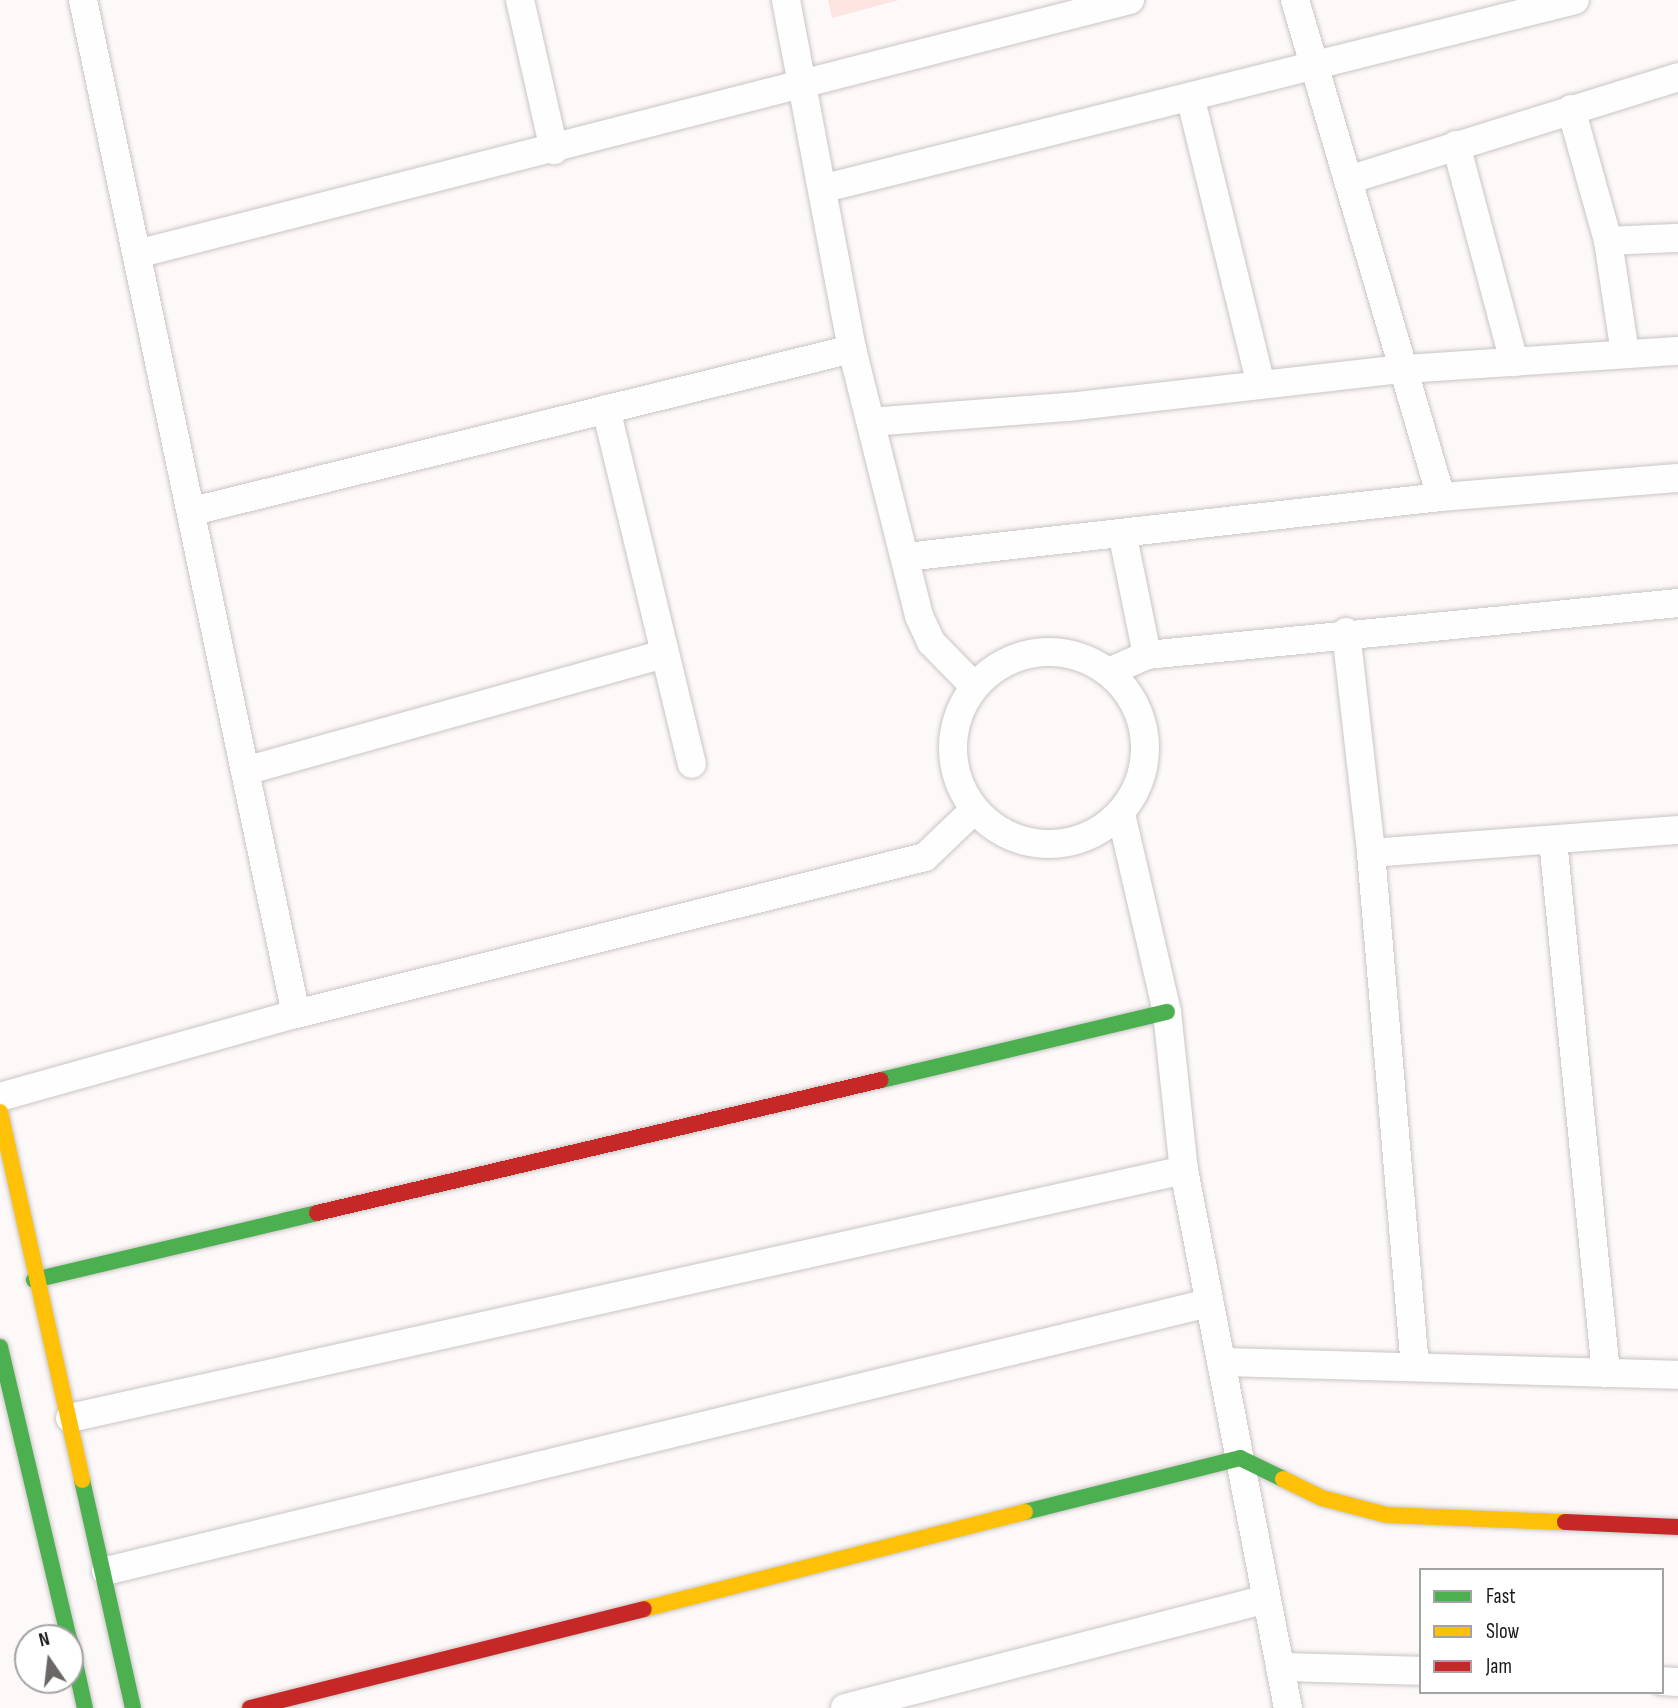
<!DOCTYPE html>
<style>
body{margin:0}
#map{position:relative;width:1678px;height:1708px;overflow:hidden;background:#fdf9f8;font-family:"Sofia Sans Condensed",sans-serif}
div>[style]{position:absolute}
.green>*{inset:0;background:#fce4e0}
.roads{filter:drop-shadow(0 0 2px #c9c5c4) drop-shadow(0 0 2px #c9c5c4)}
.street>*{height:28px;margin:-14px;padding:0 14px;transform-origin:14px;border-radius:14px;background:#fffefe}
.street>.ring{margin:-14px;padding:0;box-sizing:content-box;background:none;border:28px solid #fffefe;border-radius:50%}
.fast>*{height:16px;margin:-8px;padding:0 8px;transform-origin:8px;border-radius:8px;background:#4caf50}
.slow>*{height:16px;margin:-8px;padding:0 8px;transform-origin:8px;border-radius:8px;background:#ffc107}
.jam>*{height:16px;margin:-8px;padding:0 8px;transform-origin:8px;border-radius:8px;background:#c62828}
span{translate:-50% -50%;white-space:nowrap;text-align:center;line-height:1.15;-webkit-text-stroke:7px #fff;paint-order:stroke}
.legend{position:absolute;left:1419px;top:1568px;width:245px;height:126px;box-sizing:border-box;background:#fff;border:2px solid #a4a3a3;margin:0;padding:9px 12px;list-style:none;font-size:21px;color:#1c1918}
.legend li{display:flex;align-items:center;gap:14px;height:35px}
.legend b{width:35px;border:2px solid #a4a3a3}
.north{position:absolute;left:14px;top:1624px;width:70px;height:70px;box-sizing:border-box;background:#fff;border:2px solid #a4a3a3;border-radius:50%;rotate:346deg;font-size:19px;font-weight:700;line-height:28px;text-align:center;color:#1c1918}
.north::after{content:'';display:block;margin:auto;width:24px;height:32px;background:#6b6766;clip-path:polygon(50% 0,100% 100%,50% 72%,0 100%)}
</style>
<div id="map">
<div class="green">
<i style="clip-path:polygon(828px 0,899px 0,832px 18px)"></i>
</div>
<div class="roads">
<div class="street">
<i style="left:83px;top:0;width:1036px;rotate:78.14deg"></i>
<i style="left:520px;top:0;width:154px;rotate:77.2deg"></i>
<i style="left:786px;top:0;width:355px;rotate:79.3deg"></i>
<i style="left:1295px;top:0;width:518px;rotate:73.63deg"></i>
<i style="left:1191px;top:100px;width:293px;rotate:76.2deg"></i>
<i style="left:1571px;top:109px;width:137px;rotate:74.3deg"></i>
<i style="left:1608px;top:241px;width:114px;rotate:81.4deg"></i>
<i style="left:1456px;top:145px;width:225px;rotate:75deg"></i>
<i style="left:1348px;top:180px;width:346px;rotate:-17.3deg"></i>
<i style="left:825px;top:188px;width:773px;rotate:-14.07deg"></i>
<i style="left:1608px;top:241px;width:70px;rotate:-2.5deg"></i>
<i style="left:137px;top:254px;width:1025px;rotate:-14.35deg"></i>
<i style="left:606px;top:409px;width:365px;rotate:76.4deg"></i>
<i style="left:871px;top:422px;width:198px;rotate:-4.4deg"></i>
<i style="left:1068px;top:407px;width:338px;rotate:-6.5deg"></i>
<i style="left:1404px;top:369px;width:275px;rotate:-3.8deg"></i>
<i style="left:193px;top:511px;width:679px;rotate:-13.81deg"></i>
<i style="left:852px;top:349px;width:275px;rotate:75.9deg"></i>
<i style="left:919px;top:616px;width:29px;rotate:65deg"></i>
<i style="left:931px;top:642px;width:62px;rotate:45.7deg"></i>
<i style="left:1123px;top:537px;width:120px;rotate:78.5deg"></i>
<i style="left:906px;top:557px;width:538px;rotate:-6.4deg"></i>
<i style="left:1441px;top:497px;width:238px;rotate:-4.6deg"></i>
<i style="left:1346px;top:632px;width:222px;rotate:83.5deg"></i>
<i style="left:1371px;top:853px;width:308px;rotate:-4.3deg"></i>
<i class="ring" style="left:953px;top:652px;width:164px;height:164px"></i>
<i style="left:1109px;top:672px;width:42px;rotate:-24.1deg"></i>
<i style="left:1147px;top:655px;width:534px;rotate:-5.59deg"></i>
<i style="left:245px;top:771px;width:434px;rotate:-15.6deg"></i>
<i style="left:1121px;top:814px;width:203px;rotate:76.9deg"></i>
<i style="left:1167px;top:1012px;width:159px;rotate:83.9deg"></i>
<i style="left:1184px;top:1170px;width:548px;rotate:79.06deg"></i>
<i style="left:1553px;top:840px;width:536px;rotate:84.32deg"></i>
<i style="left:1371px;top:853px;width:516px;rotate:85.11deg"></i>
<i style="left:0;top:1097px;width:307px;rotate:-15.7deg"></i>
<i style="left:296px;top:1014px;width:648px;rotate:-14.01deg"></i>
<i style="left:925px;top:857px;width:66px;rotate:-43.8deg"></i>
<i style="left:1221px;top:1362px;width:457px;rotate:1.6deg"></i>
<i style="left:70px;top:1418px;width:1141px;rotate:-12.55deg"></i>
<i style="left:106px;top:1571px;width:1135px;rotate:-13.66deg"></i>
<i style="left:1280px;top:1667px;width:141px;rotate:1.6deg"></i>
<i style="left:1662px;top:1681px;width:16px;rotate:4deg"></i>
<i style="left:845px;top:1708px;width:435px;rotate:-14.5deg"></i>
</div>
<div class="fast">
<i style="left:881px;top:1080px;width:294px;rotate:-13.4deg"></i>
<i style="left:34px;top:1280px;width:291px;rotate:-13.3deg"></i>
<i style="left:0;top:1347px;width:299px;rotate:76.7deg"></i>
<i style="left:82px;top:1480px;width:234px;rotate:77.4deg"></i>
<i style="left:1025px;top:1512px;width:222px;rotate:-14.1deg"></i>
<i style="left:1240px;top:1458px;width:48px;rotate:26deg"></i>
<i style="left:70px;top:1640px;width:70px;rotate:77.6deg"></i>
</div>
<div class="slow">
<i style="left:0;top:1112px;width:377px;rotate:77.4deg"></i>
<i style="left:1283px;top:1479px;width:43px;rotate:26deg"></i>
<i style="left:1322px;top:1498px;width:67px;rotate:14.7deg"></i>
<i style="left:1387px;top:1515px;width:178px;rotate:2.3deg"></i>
<i style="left:644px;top:1609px;width:393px;rotate:-14.3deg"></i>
</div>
<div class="jam">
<i style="left:317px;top:1213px;width:579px;rotate:-13.27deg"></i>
<i style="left:1565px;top:1522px;width:113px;rotate:2.5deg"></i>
<i style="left:250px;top:1708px;width:406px;rotate:-14.1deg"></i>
</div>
</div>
<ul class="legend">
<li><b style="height:9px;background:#4caf50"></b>Fast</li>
<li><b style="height:9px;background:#ffc107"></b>Slow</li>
<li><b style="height:9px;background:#c62828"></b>Jam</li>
</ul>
<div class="north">N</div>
</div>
